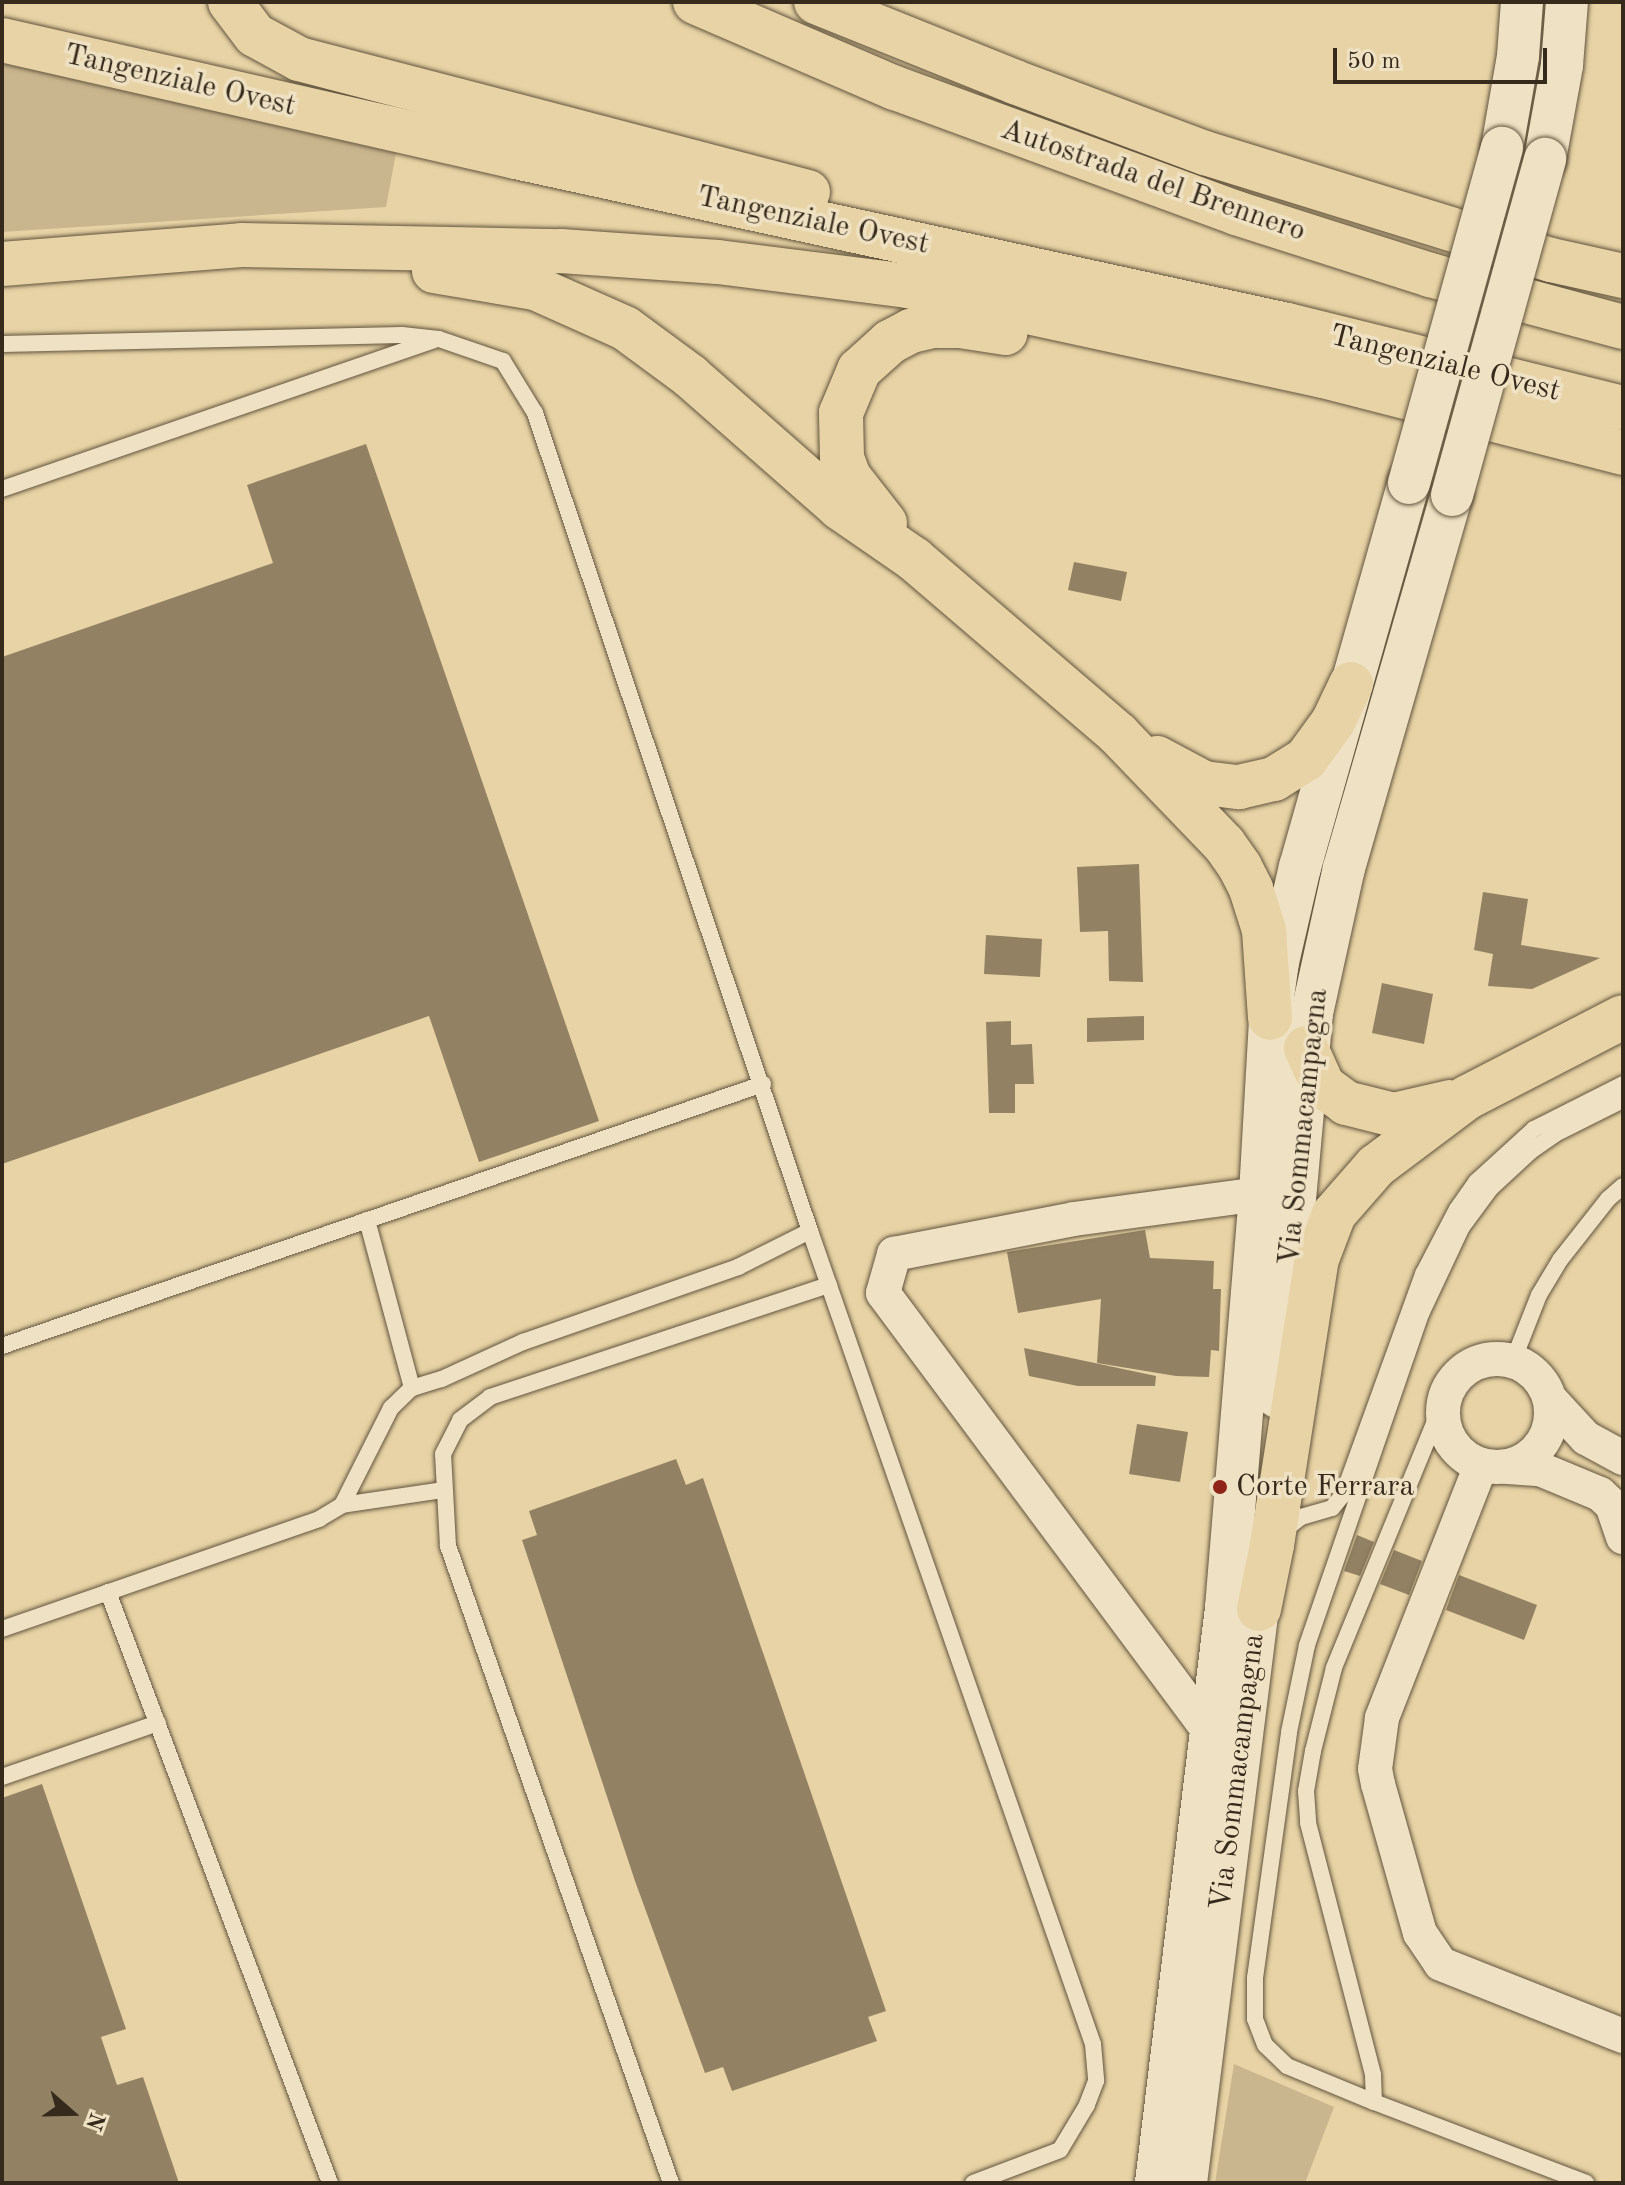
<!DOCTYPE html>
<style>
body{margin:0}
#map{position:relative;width:1625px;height:2185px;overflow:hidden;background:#e7d3a5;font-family:"Old Standard TT",serif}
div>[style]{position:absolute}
.green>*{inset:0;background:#c9b68e}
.building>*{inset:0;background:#928263}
.roads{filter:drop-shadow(0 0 2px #62543e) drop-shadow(0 0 2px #62543e)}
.service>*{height:16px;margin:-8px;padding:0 8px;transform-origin:8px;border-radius:8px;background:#efe2c4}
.minor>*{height:34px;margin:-17px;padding:0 17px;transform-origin:17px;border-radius:17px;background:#efe2c4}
.minor>.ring{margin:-17px;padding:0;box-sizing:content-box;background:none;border:34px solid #efe2c4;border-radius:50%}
.tertiary>*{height:42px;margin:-21px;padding:0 21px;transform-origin:21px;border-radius:21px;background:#efe2c4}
.trunk>*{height:44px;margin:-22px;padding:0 22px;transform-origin:22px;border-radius:22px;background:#e7d3a5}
.motorway>*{height:44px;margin:-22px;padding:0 22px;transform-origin:22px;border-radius:22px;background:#e7d3a5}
.bridges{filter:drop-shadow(0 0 2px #62543e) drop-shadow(0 0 2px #62543e)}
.tertiary-bridge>*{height:42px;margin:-21px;padding:0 21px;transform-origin:21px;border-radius:21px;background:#efe2c4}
.dots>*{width:22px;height:22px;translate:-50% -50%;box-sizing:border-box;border:4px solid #efe2c4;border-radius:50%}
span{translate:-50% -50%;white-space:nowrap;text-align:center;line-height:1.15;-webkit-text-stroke:7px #efe2c4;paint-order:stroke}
.street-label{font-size:30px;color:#352a1b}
.poi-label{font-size:30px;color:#352a1b}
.left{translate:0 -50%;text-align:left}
.frame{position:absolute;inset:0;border:4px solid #352a1b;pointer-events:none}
.north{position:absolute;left:32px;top:2073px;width:80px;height:80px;-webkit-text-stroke:6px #efe2c4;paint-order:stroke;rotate:110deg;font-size:22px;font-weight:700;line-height:32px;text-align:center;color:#352a1b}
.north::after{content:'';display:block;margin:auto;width:28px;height:36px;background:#352a1b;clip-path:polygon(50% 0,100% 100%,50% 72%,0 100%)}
.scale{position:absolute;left:1333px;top:48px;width:214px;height:36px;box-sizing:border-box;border:4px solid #352a1b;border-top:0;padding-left:10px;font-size:24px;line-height:28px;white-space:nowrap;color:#352a1b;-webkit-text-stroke:6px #efe2c4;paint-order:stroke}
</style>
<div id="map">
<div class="green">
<i style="clip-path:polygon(2px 63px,396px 153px,386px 207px,2px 232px)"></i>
<i style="clip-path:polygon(1234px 2064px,1334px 2107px,1305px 2183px,1215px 2183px)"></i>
</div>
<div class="building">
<i style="clip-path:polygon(366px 444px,599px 1121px,479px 1162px,429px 1016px,2px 1164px,2px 657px,273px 563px,247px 485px)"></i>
<i style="clip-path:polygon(1074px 562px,1127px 572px,1121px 601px,1068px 590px)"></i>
<i style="clip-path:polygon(1139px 864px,1143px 982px,1109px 981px,1108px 931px,1080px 932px,1077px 867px)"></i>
<i style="clip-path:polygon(1483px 892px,1528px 899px,1521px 945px,1600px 958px,1532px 989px,1488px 986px,1493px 954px,1474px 950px)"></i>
<i style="clip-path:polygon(986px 935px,1042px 939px,1040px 977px,984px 974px)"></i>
<i style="clip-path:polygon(1382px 983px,1433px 994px,1424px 1044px,1372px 1033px)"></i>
<i style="clip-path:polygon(1144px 1016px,1144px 1040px,1087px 1042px,1087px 1018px)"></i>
<i style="clip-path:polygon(1011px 1021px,1011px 1045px,1032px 1044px,1034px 1084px,1015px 1084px,1015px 1113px,989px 1113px,986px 1022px)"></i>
<i style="clip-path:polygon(1145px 1230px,1150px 1258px,1214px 1261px,1213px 1289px,1221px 1289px,1219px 1351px,1211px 1350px,1209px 1377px,1176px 1376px,1097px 1363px,1101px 1299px,1018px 1313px,1007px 1252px)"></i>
<i style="clip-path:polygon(1024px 1348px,1156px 1376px,1155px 1386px,1078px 1386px,1029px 1376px)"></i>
<i style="clip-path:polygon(1137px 1424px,1188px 1432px,1180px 1482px,1129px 1474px)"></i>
<i style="clip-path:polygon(676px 1459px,686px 1485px,703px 1478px,886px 2011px,868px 2017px,877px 2041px,732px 2091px,723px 2067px,705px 2073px,635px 1881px,522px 1540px,537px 1535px,529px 1511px)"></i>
<i style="clip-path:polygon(1357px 1535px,1374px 1542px,1360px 1576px,1344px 1571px)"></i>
<i style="clip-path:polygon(1394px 1550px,1422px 1561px,1409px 1595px,1380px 1584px)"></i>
<i style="clip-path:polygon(1459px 1575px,1537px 1605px,1524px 1640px,1446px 1610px)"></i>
<i style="clip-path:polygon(42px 1784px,126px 2029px,101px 2037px,117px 2085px,143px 2077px,179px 2183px,2px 2183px,2px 1798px)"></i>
</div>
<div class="roads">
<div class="service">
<i style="left:2px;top:344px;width:400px;rotate:-1.3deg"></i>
<i style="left:402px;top:335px;width:37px;rotate:6deg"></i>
<i style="left:439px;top:339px;width:68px;rotate:19deg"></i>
<i style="left:503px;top:361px;width:61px;rotate:58.4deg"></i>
<i style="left:535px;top:413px;width:863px;rotate:71.42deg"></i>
<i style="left:810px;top:1231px;width:861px;rotate:70.81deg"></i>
<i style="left:1093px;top:2044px;width:37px;rotate:85deg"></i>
<i style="left:1096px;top:2081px;width:26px;rotate:111deg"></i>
<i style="left:1087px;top:2105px;width:52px;rotate:121deg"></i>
<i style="left:1060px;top:2150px;width:93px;rotate:159.2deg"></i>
<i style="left:2px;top:489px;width:456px;rotate:-19deg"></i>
<i style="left:367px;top:1220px;width:174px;rotate:75deg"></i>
<i style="left:2px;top:1346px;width:805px;rotate:-19deg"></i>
<i style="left:1513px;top:1361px;width:71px;rotate:-68.5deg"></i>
<i style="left:1539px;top:1295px;width:41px;rotate:-59deg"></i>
<i style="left:1560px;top:1260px;width:78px;rotate:-51.8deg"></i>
<i style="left:1608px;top:1199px;width:20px;rotate:-41deg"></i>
<i style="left:1447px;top:1392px;width:298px;rotate:112.3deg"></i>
<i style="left:1334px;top:1668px;width:86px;rotate:104.2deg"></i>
<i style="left:1313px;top:1751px;width:41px;rotate:99.9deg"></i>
<i style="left:1306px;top:1791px;width:32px;rotate:86deg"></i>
<i style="left:1308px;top:1823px;width:260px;rotate:75.5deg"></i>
<i style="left:1373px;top:2075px;width:27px;rotate:88deg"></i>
<i style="left:1374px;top:2102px;width:227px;rotate:20.9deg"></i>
<i style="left:342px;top:1505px;width:102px;rotate:-8.4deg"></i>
<i style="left:1283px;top:1531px;width:23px;rotate:-38deg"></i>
<i style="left:1301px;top:1517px;width:32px;rotate:-16deg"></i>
<i style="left:1332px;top:1508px;width:17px;rotate:-50deg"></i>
<i style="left:1343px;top:1495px;width:235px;rotate:-70.1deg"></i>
<i style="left:1423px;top:1274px;width:73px;rotate:-62.4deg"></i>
<i style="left:1457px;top:1209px;width:33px;rotate:-55deg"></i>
<i style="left:1476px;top:1182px;width:79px;rotate:-42.4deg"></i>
<i style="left:1534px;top:1129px;width:100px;rotate:-26.8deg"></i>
<i style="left:108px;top:1592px;width:631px;rotate:69.41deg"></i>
<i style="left:2px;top:1629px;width:336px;rotate:-19.1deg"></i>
<i style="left:319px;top:1519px;width:27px;rotate:-31deg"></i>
<i style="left:342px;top:1505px;width:109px;rotate:-63.2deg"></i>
<i style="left:391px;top:1408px;width:29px;rotate:-44deg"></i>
<i style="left:412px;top:1388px;width:31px;rotate:-17deg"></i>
<i style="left:442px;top:1379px;width:89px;rotate:-24.6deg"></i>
<i style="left:523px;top:1342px;width:228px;rotate:-19.2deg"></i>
<i style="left:738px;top:1267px;width:80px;rotate:-26.6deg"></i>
<i style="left:2px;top:1777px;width:165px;rotate:-19.1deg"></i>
<i style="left:1374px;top:2102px;width:94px;rotate:-157.5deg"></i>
<i style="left:1287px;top:2066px;width:30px;rotate:-136deg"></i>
<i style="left:1265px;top:2045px;width:28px;rotate:-111deg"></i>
<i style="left:1255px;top:2019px;width:41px;rotate:-90deg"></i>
<i style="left:1255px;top:1978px;width:248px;rotate:-82.1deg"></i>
<i style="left:1289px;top:1732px;width:89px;rotate:-78.3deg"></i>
<i style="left:1307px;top:1645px;width:350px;rotate:-71deg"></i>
<i style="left:1421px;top:1314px;width:96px;rotate:-64.8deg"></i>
<i style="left:1462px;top:1227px;width:47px;rotate:-53.6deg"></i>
<i style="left:1490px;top:1189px;width:56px;rotate:-42.8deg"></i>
<i style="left:1531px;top:1151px;width:29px;rotate:-35deg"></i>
<i style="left:1555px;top:1134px;width:76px;rotate:-26.6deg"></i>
<i style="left:671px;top:2183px;width:675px;rotate:-109.29deg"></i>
<i style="left:448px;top:1546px;width:92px;rotate:-93.1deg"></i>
<i style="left:443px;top:1454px;width:38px;rotate:-63deg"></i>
<i style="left:460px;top:1420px;width:38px;rotate:-37deg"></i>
<i style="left:490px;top:1397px;width:357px;rotate:-18.3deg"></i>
</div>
<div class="minor">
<i class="ring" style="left:1443px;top:1359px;width:74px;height:74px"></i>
<i style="left:1550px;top:1399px;width:53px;rotate:47.3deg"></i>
<i style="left:1586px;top:1438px;width:42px;rotate:28.4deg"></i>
<i style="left:1481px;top:1465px;width:272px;rotate:111.4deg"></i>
<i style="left:1382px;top:1718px;width:51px;rotate:97.8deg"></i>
<i style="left:1375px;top:1769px;width:15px;rotate:79deg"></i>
<i style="left:1378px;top:1784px;width:155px;rotate:74.3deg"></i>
<i style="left:1420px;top:1933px;width:37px;rotate:56deg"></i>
<i style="left:1441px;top:1964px;width:196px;rotate:21.6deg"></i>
<i style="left:1508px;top:1467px;width:32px;rotate:4deg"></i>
<i style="left:1540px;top:1469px;width:65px;rotate:22.6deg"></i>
<i style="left:1600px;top:1494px;width:16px;rotate:43deg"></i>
<i style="left:1612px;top:1505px;width:34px;rotate:71deg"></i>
<i style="left:1212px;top:1735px;width:551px;rotate:-126.66deg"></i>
<i style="left:883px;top:1293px;width:41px;rotate:-74.2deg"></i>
<i style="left:894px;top:1254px;width:183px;rotate:-11deg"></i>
<i style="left:1074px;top:1219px;width:188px;rotate:-7.7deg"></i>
</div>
<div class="tertiary">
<i style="left:1502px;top:148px;width:93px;rotate:-80.1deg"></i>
<i style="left:1518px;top:56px;width:54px;rotate:-85.8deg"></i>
<i style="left:1545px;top:159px;width:96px;rotate:-79.7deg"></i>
<i style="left:1562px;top:65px;width:63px;rotate:-85.5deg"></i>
<i style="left:1277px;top:1397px;width:386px;rotate:-84.8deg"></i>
<i style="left:1312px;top:1013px;width:148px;rotate:-77.6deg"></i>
<i style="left:1344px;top:868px;width:388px;rotate:-73.9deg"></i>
<i style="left:1156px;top:2183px;width:579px;rotate:-83.06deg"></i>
<i style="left:1226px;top:1608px;width:415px;rotate:-85.3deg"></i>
<i style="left:1260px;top:1194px;width:176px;rotate:-86.7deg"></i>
<i style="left:1270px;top:1018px;width:57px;rotate:-81.9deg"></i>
<i style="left:1278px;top:962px;width:98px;rotate:-77deg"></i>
<i style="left:1300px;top:867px;width:399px;rotate:-74.2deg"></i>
<i style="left:1186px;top:2183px;width:613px;rotate:-82.87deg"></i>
</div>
<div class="trunk">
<i style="left:230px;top:2px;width:41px;rotate:52.9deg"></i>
<i style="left:255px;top:35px;width:50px;rotate:28.6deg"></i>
<i style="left:299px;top:59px;width:526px;rotate:14.64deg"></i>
<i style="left:2px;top:40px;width:527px;rotate:12.82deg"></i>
<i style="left:516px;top:157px;width:789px;rotate:12.29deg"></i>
<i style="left:1287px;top:325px;width:346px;rotate:13.9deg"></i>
<i style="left:2px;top:264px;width:240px;rotate:-4.5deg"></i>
<i style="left:241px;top:245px;width:320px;rotate:1.1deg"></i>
<i style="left:561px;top:251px;width:157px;rotate:4deg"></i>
<i style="left:718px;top:262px;width:191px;rotate:7.2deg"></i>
<i style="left:907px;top:286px;width:426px;rotate:12.2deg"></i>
<i style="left:1323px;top:376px;width:310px;rotate:14.4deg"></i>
<i style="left:434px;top:271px;width:102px;rotate:9.6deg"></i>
<i style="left:535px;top:288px;width:98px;rotate:24deg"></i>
<i style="left:625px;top:328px;width:81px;rotate:36.4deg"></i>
<i style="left:690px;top:376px;width:200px;rotate:41.3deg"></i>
<i style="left:840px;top:508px;width:90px;rotate:34.6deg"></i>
<i style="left:914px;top:559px;width:269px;rotate:40.6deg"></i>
<i style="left:1118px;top:734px;width:153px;rotate:46.1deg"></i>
<i style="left:1224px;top:844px;width:28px;rotate:55deg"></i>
<i style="left:1240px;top:867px;width:25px;rotate:63deg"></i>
<i style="left:1251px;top:889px;width:43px;rotate:72.4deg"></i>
<i style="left:1264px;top:930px;width:88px;rotate:86.1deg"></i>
<i style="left:885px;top:523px;width:58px;rotate:-128deg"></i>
<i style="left:849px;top:477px;width:20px;rotate:-110deg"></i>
<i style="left:842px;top:458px;width:45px;rotate:-91.3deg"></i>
<i style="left:841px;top:413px;width:47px;rotate:-67.3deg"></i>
<i style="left:859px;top:370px;width:42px;rotate:-42.1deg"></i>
<i style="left:890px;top:342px;width:24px;rotate:-28deg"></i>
<i style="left:911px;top:331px;width:22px;rotate:-13deg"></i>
<i style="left:932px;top:326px;width:28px"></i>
<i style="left:960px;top:326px;width:46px;rotate:8.8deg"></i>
<i style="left:1157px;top:758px;width:53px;rotate:28deg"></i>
<i style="left:1204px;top:783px;width:35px;rotate:7deg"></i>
<i style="left:1239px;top:787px;width:36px;rotate:-13deg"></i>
<i style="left:1274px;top:779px;width:38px;rotate:-32deg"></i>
<i style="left:1306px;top:759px;width:46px;rotate:-53.9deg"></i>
<i style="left:1333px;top:722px;width:42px;rotate:-64.7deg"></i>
<i style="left:1306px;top:1048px;width:42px;rotate:65.9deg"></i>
<i style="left:1323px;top:1086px;width:29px;rotate:36deg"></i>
<i style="left:1346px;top:1103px;width:49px;rotate:14deg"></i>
<i style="left:1394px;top:1115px;width:57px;rotate:-13.1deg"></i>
<i style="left:1259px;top:1609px;width:65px;rotate:-78.5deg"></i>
<i style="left:1272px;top:1545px;width:290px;rotate:-81.1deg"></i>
<i style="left:1317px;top:1259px;width:48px;rotate:-69.3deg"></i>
<i style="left:1334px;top:1214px;width:64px;rotate:-48.8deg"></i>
<i style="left:1376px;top:1166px;width:115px;rotate:-36.9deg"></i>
<i style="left:1468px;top:1097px;width:174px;rotate:-27.3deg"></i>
</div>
<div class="motorway">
<i style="left:695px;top:2px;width:218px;rotate:23.3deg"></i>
<i style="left:895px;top:88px;width:363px;rotate:20.1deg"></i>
<i style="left:1236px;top:213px;width:204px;rotate:17.7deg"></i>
<i style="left:1430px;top:275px;width:200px;rotate:15.1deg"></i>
<i style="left:816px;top:2px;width:214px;rotate:21.9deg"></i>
<i style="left:1015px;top:82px;width:203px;rotate:20.5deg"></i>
<i style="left:1205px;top:153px;width:362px;rotate:17.2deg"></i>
<i style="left:1551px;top:260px;width:74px;rotate:12.5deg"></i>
</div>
</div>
<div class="bridges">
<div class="tertiary-bridge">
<i style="left:1409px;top:483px;width:348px;rotate:-74.5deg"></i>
<i style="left:1452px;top:495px;width:349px;rotate:-74.5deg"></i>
</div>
</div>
<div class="dots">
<i style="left:1220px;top:1487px;background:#8f2418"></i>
</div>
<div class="street-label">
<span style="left:180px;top:81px;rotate:13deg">Tangenziale Ovest</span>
<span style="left:1153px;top:181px;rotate:19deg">Autostrada del Brennero</span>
<span style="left:813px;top:221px;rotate:12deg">Tangenziale Ovest</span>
<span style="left:1445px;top:364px;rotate:14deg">Tangenziale Ovest</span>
<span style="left:1304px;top:1127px;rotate:-84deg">Via Sommacampagna</span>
<span style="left:1238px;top:1772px;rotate:-83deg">Via Sommacampagna</span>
</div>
<div class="poi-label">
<span class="left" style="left:1236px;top:1487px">Corte Ferrara</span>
</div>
<div class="frame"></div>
<div class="north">N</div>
<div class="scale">50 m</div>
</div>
